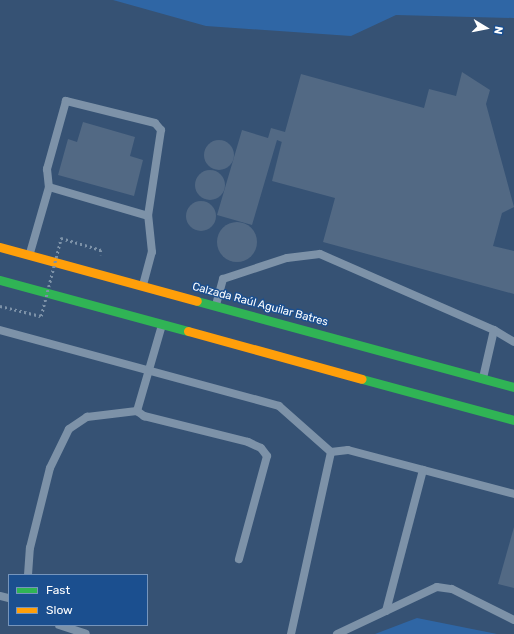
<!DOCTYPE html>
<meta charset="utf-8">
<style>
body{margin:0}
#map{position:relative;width:514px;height:634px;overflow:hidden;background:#365274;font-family:Rubik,sans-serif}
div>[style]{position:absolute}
.green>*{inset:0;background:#2f66a5}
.building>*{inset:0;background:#526984}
.round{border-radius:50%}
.path>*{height:2.5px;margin-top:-1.25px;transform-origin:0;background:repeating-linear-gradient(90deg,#7d92a8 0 2px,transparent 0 5px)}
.lane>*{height:8px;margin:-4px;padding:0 4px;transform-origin:4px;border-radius:4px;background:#7d92a8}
.fast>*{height:9px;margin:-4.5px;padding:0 4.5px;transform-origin:4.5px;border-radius:4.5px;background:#30b455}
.slow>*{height:9px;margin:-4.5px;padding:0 4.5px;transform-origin:4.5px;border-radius:4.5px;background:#ff9f0a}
.path-bridge>*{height:2.5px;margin-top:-1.25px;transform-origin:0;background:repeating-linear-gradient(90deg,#7d92a8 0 2px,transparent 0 5px)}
span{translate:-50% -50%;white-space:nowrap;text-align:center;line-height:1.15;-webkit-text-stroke:3px #1b4f8f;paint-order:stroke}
.street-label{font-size:11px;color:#fff}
.legend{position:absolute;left:8px;top:574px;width:140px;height:52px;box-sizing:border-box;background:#1b4f8f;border:1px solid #7695bc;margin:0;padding:5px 7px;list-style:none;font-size:12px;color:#fff}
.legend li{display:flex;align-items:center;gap:8px;height:20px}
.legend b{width:20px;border:1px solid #7695bc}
.north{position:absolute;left:466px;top:8px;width:40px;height:40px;-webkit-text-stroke:3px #1b4f8f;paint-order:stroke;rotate:100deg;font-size:11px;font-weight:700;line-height:16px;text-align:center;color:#fff}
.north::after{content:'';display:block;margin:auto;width:14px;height:18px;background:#fff;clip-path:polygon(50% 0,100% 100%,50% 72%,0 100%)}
</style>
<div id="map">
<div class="green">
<i style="clip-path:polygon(113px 0,514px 0,514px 18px,396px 15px,351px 36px,206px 26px)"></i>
<i style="clip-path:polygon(417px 618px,497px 634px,375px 634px)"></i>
</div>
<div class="building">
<i style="clip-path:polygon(462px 72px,490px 90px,486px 104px,514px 207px,502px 213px,493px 246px,514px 251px,514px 294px,323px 242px,335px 198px,272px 181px,283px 137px,282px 142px,277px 140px,252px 225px,217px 215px,242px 130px,268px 138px,271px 128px,285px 132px,301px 74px,424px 108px,429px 89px,456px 96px)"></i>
<i style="clip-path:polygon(83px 122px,135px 137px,130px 156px,143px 160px,134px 196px,58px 175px,68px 139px,77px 142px)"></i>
<i class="round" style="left:204px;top:140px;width:30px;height:30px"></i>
<i class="round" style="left:195px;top:170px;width:30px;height:30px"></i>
<i class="round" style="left:186px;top:201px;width:30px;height:30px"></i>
<i class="round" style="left:217px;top:222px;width:40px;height:40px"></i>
<i style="clip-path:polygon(514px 527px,514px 588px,498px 584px)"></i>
</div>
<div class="path">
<i style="left:61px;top:238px;width:42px;rotate:16.7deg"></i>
<i style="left:101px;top:250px;width:5px;rotate:101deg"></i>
<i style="left:0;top:306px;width:42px;rotate:13.7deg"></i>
</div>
<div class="lane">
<i style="left:30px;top:253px;width:69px;rotate:-73.9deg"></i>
<i style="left:143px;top:285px;width:34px;rotate:-75deg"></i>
<i style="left:152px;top:252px;width:36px;rotate:-96deg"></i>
<i style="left:148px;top:216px;width:87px;rotate:-81.4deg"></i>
<i style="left:161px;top:130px;width:9px;rotate:-131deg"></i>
<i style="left:155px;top:123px;width:92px;rotate:-166.1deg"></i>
<i style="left:66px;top:101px;width:71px;rotate:105.6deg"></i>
<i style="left:47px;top:169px;width:18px;rotate:84deg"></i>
<i style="left:49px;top:187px;width:103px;rotate:16.3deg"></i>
<i style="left:216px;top:305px;width:27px;rotate:-75deg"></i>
<i style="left:223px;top:279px;width:67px;rotate:-18.2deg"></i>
<i style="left:287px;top:258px;width:33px;rotate:-7deg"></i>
<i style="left:320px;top:254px;width:190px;rotate:23.6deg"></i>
<i style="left:494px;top:330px;width:23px;rotate:31deg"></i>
<i style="left:162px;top:325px;width:90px;rotate:106.2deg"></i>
<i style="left:137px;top:411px;width:9px;rotate:36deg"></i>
<i style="left:144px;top:416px;width:107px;rotate:14deg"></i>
<i style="left:248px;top:442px;width:14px;rotate:25deg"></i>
<i style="left:261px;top:448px;width:10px;rotate:53deg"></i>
<i style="left:267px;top:456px;width:107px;rotate:105.2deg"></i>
<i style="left:0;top:330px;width:289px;rotate:15.2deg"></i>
<i style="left:279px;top:406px;width:69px;rotate:41.5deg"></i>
<i style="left:331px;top:452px;width:17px;rotate:-7deg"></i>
<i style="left:348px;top:450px;width:172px;rotate:14.8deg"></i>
<i style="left:483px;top:378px;width:49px;rotate:-77.1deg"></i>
<i style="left:28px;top:575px;width:27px;rotate:-86deg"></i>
<i style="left:30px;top:548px;width:82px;rotate:-76deg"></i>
<i style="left:50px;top:468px;width:43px;rotate:-64deg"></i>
<i style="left:69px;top:429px;width:22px;rotate:-34deg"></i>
<i style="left:87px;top:417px;width:50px;rotate:-6.8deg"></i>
<i style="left:0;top:596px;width:9px;rotate:13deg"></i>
<i style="left:386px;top:611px;width:146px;rotate:-75.3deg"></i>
<i style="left:59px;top:625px;width:28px;rotate:18deg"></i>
<i style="left:291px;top:634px;width:186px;rotate:-77.6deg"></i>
<i style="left:337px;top:634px;width:110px;rotate:-25.2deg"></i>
<i style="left:437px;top:587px;width:15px;rotate:8deg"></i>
<i style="left:452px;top:589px;width:69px;rotate:26.6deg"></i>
</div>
<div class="fast">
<i style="left:0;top:280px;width:195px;rotate:15.2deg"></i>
<i style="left:197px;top:301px;width:328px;rotate:15.2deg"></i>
<i style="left:362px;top:379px;width:157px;rotate:15.1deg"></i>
</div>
<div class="slow">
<i style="left:0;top:247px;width:204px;rotate:15.3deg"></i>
<i style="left:188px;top:331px;width:180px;rotate:15.4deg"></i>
</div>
<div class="path-bridge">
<i style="left:41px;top:316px;width:81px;rotate:-75.6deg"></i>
</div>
<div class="street-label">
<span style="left:260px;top:305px;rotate:15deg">Calzada Raúl Aguilar Batres</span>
</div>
<ul class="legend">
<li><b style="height:5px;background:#30b455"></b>Fast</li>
<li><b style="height:5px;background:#ff9f0a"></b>Slow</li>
</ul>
<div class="north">N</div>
</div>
